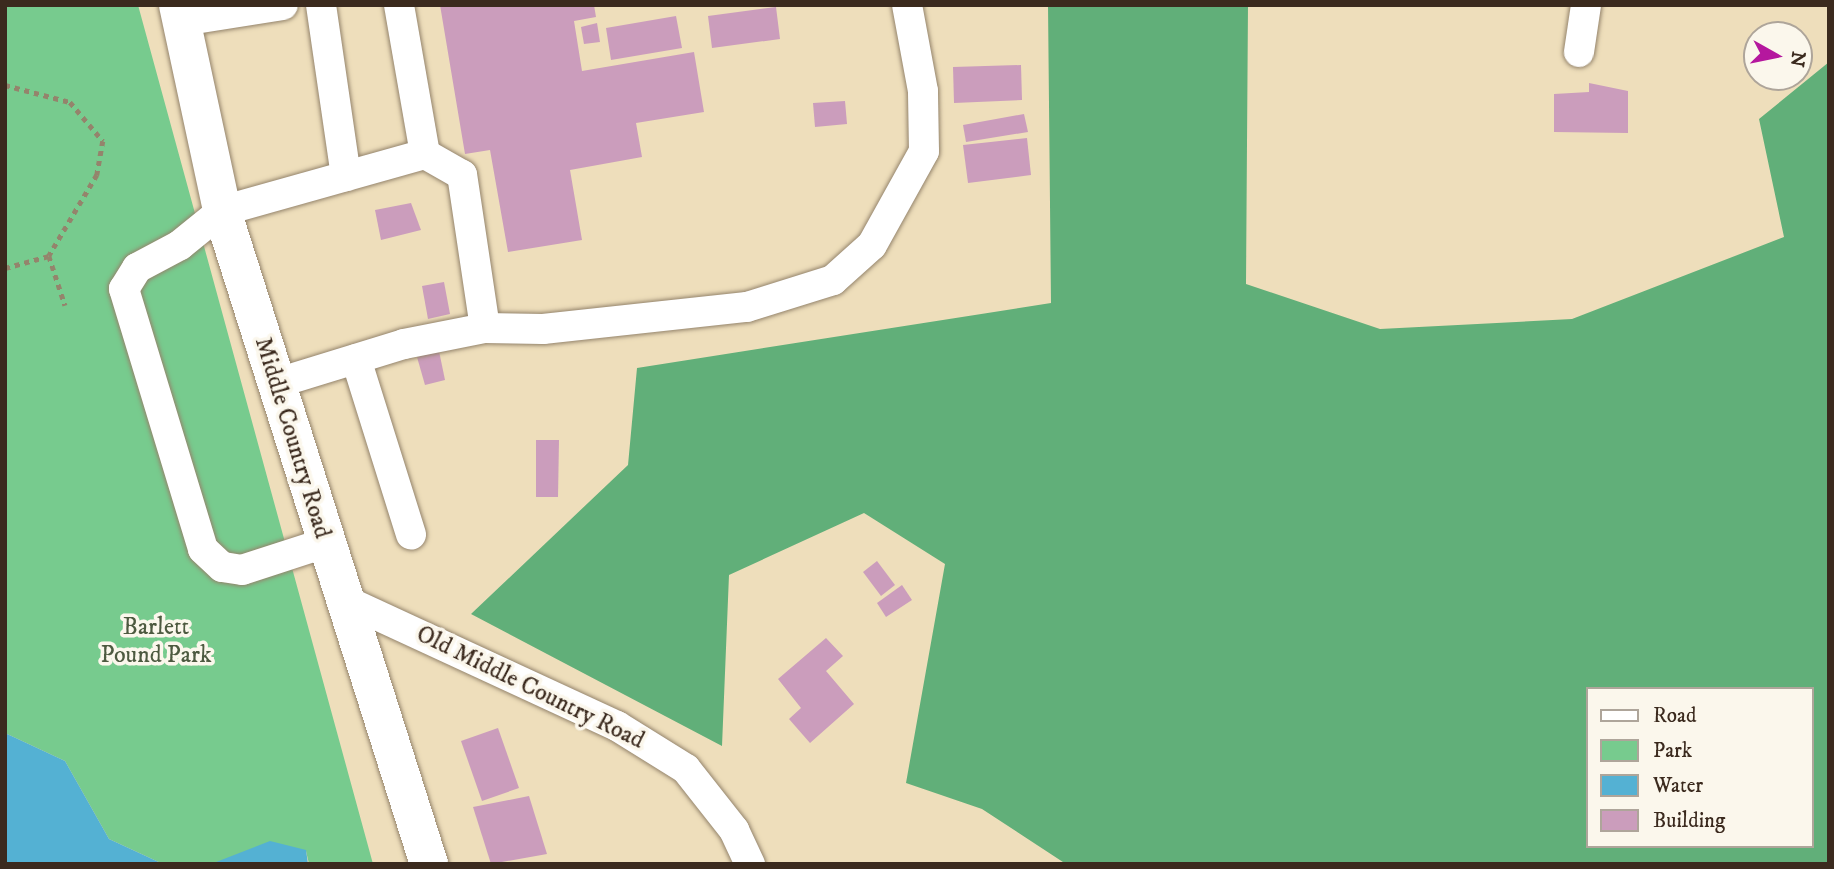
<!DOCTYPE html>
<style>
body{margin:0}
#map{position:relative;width:1834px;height:869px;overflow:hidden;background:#eedebb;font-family:"IM FELL DW Pica",serif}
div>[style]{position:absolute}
.green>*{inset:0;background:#77cb8e}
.forest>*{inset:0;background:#61af79}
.water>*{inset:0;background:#54b1d3}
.building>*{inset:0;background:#cb9dbc}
.path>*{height:4.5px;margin-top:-2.25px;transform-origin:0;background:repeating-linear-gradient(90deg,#94846c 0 5px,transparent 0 10px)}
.roads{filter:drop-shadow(0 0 2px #94846c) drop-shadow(0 0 2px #94846c)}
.minor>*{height:30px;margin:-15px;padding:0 15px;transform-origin:15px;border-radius:15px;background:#fff}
.major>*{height:38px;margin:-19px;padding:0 19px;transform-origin:19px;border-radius:19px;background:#fff}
span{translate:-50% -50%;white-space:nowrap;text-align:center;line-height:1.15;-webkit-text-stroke:7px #fbf7ec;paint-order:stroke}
.street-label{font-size:24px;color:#3b2a1e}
.park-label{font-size:24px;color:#4d5a40}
.frame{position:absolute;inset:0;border:7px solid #3b2a1e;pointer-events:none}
.legend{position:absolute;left:1586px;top:687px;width:228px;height:161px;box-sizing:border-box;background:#fbf7ec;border:2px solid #aea59a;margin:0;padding:9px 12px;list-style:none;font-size:21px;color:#3b2a1e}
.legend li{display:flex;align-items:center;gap:14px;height:35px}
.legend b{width:35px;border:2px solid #aea59a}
.north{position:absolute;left:1743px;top:21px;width:70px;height:70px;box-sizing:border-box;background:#fbf7ec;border:2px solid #aea59a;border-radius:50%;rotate:99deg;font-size:19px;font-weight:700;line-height:28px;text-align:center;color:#3b2a1e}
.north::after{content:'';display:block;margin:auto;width:24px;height:32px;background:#b5179e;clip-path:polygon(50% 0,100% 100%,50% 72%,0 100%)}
</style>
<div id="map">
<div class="green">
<i style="clip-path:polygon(5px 5px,138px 5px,373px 864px,309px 864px,306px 851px,236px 864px,163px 864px,109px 839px,65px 761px,5px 733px)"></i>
</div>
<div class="forest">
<i style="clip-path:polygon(evenodd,1048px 5px,1248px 5px,1246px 284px,1380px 329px,1572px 319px,1784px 237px,1759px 119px,1829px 62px,1829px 864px,1066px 864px,982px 809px,906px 783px,945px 564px,864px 513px,729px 575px,722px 746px,471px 614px,628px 465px,637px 368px,1051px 303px,1048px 5px,1587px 689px,1811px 689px,1811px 846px,1587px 846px,1587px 689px)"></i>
</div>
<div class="water">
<i style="clip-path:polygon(5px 733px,65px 761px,109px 839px,163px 864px,5px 864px)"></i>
<i style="clip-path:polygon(270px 841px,306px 850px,308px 864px,211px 864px)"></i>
</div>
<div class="building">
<i style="clip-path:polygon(440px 5px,594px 5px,596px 17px,574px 21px,582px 71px,694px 52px,704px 112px,636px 123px,642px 157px,570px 170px,582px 240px,508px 252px,490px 150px,465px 154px)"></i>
<i style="clip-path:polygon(776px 7px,780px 39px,712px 48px,708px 16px)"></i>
<i style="clip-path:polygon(676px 16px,682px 48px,611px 60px,606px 28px)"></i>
<i style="clip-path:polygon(597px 23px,600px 42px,584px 44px,581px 27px)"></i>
<i style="clip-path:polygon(1021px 65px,1022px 100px,954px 103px,953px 67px)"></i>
<i style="clip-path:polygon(1589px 83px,1628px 91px,1628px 133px,1554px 132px,1554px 94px,1589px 92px)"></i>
<i style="clip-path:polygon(845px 101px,847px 124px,815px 127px,813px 103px)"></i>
<i style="clip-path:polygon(1024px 114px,1028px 132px,966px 142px,963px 125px)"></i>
<i style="clip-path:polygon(1027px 138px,1031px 175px,968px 183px,963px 145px)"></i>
<i style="clip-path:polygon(411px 203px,421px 230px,381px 240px,375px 210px)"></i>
<i style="clip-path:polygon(444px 282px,450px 314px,428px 319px,422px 286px)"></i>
<i style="clip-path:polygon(439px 351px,445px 380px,425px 385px,417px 357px)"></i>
<i style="clip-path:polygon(536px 440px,559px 440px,558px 497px,536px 497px)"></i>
<i style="clip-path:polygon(877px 561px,895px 585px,881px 596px,863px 572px)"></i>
<i style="clip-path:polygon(902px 585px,912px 600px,886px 617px,877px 603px)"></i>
<i style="clip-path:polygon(826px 638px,843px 656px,826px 671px,854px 704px,810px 743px,789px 719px,801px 708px,778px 679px)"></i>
<i style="clip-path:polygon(498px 728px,519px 788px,482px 801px,461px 741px)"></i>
<i style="clip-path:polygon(529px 796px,547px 854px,491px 864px,473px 807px)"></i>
</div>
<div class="path">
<i style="left:5px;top:85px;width:67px;rotate:14.7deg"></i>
<i style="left:70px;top:102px;width:51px;rotate:49.8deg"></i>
<i style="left:103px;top:141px;width:35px;rotate:100deg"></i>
<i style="left:97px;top:175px;width:94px;rotate:120.7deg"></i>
<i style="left:49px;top:256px;width:52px;rotate:71.9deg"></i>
<i style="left:5px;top:268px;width:46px;rotate:-15.3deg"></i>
</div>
<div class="roads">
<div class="minor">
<i style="left:321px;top:5px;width:173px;rotate:81.7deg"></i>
<i style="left:181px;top:21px;width:103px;rotate:-8.9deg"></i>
<i style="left:1579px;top:52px;width:48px;rotate:-81.5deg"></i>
<i style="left:485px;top:328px;width:58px;rotate:1deg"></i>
<i style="left:543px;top:329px;width:205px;rotate:-6.2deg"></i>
<i style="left:747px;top:307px;width:90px;rotate:-17.4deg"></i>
<i style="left:833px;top:280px;width:52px;rotate:-41.9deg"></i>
<i style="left:872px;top:245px;width:107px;rotate:-61deg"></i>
<i style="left:924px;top:151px;width:60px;rotate:-91deg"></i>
<i style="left:923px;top:91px;width:87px;rotate:-100.5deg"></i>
<i style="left:356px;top:359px;width:184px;rotate:72.6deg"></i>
<i style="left:274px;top:384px;width:136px;rotate:-17.1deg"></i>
<i style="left:404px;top:344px;width:83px;rotate:-11.2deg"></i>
<i style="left:485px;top:328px;width:155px;rotate:-98.5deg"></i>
<i style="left:462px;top:175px;width:43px;rotate:-150.4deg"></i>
<i style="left:325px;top:543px;width:87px;rotate:162deg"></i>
<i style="left:242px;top:570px;width:20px;rotate:-171deg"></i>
<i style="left:222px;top:567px;width:26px;rotate:-137deg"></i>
<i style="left:203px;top:549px;width:272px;rotate:-106.9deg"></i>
<i style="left:124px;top:289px;width:25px;rotate:-58deg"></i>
<i style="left:137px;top:268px;width:49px;rotate:-28.1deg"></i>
<i style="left:180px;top:245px;width:54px;rotate:-39deg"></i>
<i style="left:222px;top:211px;width:211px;rotate:-15.7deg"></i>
<i style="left:425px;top:154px;width:151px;rotate:-99.9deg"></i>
<i style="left:342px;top:599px;width:303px;rotate:24.8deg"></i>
<i style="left:617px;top:726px;width:81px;rotate:31.9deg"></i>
<i style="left:686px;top:769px;width:78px;rotate:51.8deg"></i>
<i style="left:734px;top:830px;width:38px;rotate:65deg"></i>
</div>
<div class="major">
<i style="left:178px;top:5px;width:211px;rotate:77.9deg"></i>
<i style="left:222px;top:211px;width:685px;rotate:72.41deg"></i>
</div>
</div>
<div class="street-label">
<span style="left:292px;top:438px;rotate:73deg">Middle Country Road</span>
<span style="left:530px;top:688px;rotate:26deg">Old Middle Country Road</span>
</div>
<div class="park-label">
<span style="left:156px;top:642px">Barlett<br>Pound Park</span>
</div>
<div class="frame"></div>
<ul class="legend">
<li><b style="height:9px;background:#fff"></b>Road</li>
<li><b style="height:19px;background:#77cb8e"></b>Park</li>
<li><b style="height:19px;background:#54b1d3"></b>Water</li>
<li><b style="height:19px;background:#cb9dbc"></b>Building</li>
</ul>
<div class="north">N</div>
</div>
